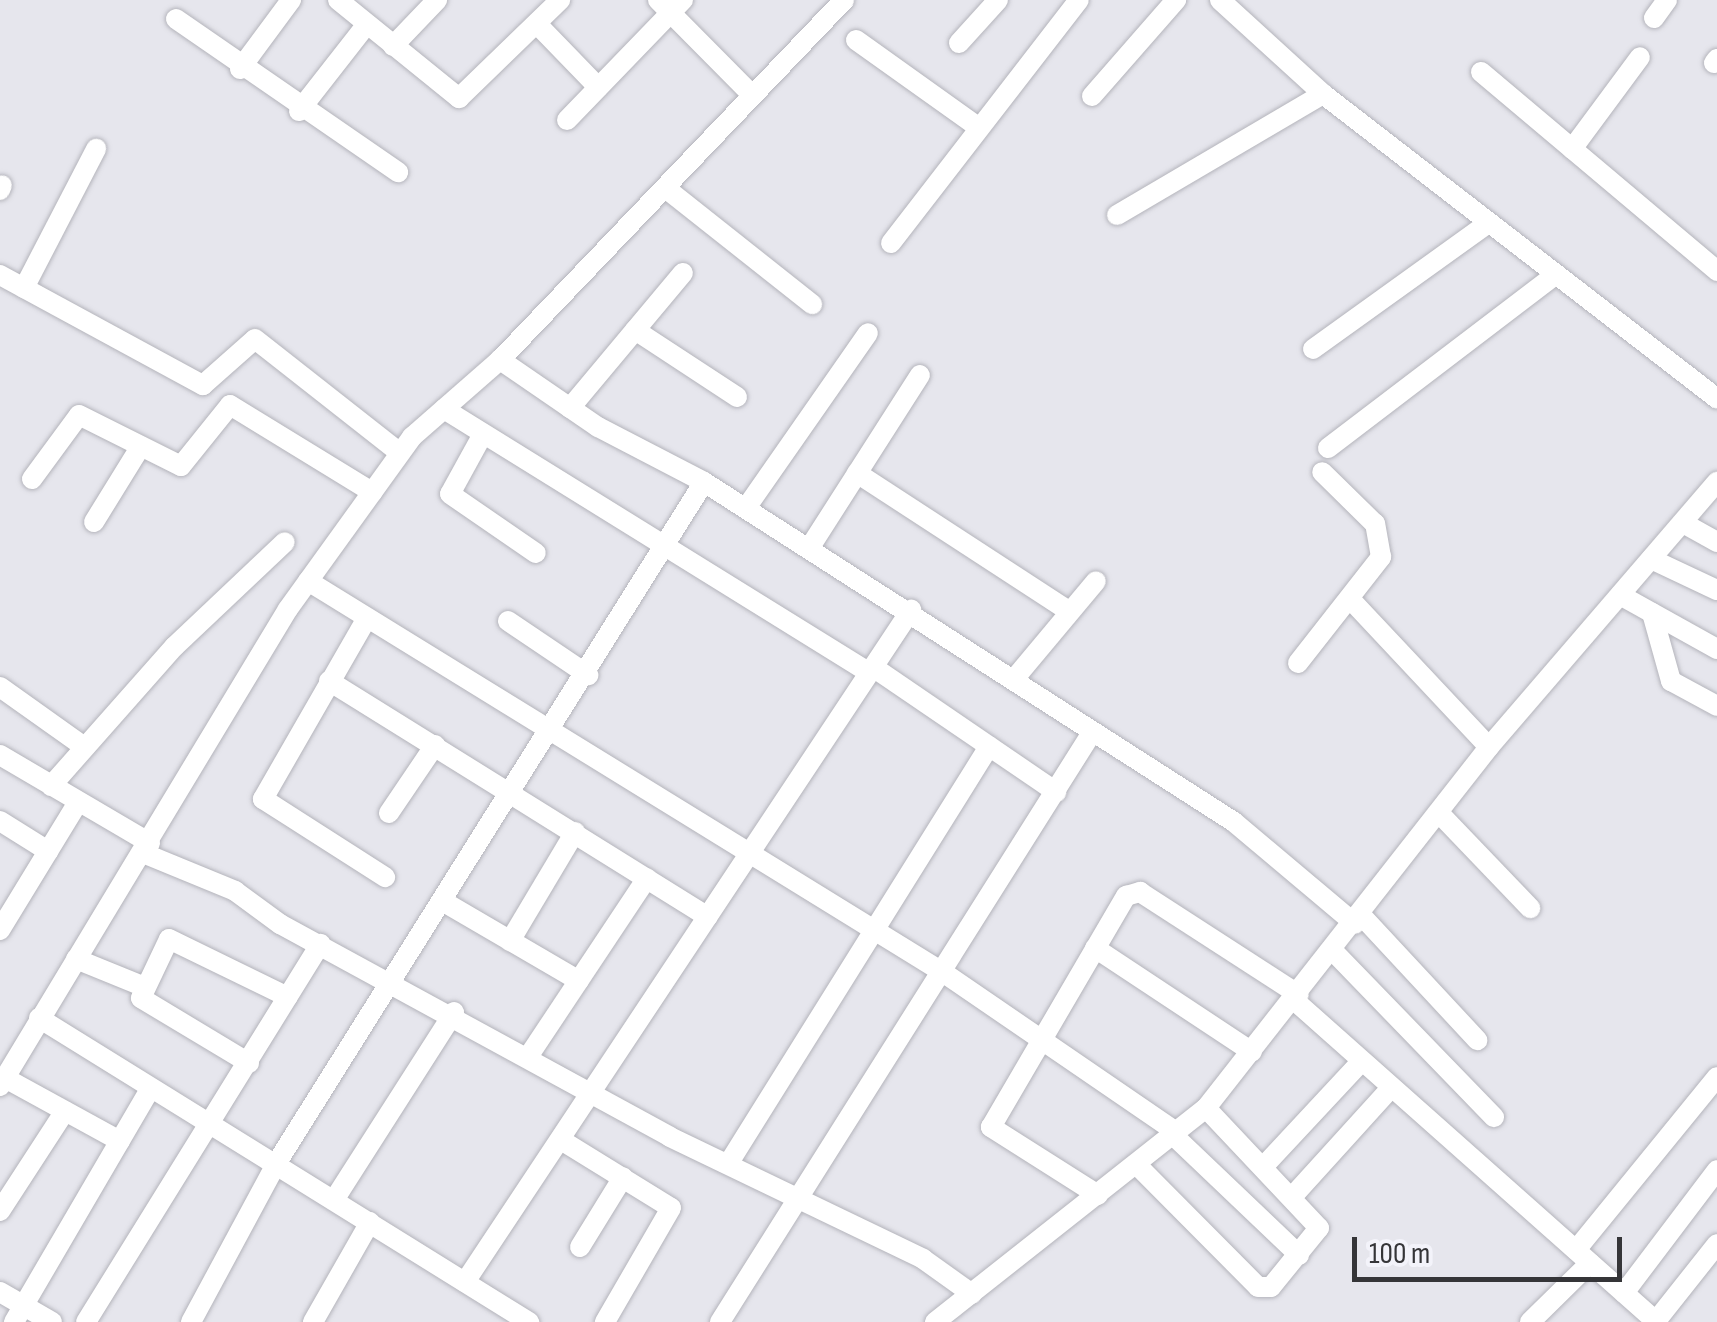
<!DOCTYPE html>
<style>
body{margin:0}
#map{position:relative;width:1717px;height:1322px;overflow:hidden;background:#e6e6ed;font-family:"Sofia Sans Condensed",sans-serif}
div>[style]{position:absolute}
.roads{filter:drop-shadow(0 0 2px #b4b4bb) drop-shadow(0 0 2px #b4b4bb)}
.minor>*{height:20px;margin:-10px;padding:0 10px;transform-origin:10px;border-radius:10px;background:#fff}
span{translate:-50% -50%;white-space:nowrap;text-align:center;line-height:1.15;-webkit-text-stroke:8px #f3f3fa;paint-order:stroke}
.scale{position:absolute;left:1352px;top:1237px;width:270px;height:45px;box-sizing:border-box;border:5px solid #353538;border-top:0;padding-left:12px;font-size:30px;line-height:35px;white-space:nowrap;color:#353538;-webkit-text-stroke:8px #f3f3fa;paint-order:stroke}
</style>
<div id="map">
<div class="roads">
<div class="minor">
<i style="left:338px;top:0;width:156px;rotate:39deg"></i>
<i style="left:459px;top:98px;width:141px;rotate:-44.1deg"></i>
<i style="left:658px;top:0;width:132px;rotate:45.3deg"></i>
<i style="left:1220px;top:0;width:139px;rotate:42.4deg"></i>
<i style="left:1323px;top:94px;width:498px;rotate:37.7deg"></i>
<i style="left:1654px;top:18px;width:22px;rotate:-54deg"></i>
<i style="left:176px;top:19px;width:270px;rotate:34.6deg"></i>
<i style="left:537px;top:24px;width:88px;rotate:45.9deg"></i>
<i style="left:856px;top:40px;width:150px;rotate:35.5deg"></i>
<i style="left:959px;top:43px;width:58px;rotate:-47.8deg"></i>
<i style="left:393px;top:46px;width:64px;rotate:-46.3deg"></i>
<i style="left:1714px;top:63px;width:5px;rotate:-53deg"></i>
<i style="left:240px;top:69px;width:86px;rotate:-53.5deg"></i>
<i style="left:1481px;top:72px;width:309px;rotate:40.1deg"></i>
<i style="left:1092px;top:96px;width:128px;rotate:-48.8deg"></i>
<i style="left:299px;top:111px;width:110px;rotate:-52deg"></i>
<i style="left:567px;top:120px;width:167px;rotate:-46deg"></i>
<i style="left:1572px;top:149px;width:114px;rotate:-53.5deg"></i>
<i style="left:0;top:190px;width:5px;rotate:-68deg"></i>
<i style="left:668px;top:190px;width:184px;rotate:38.4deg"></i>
<i style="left:1117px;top:215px;width:239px;rotate:-30.4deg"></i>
<i style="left:891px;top:243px;width:307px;rotate:-52.3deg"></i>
<i style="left:0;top:275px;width:231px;rotate:28.5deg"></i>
<i style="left:203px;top:385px;width:69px;rotate:-41.5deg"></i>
<i style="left:255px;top:339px;width:184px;rotate:38.2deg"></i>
<i style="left:24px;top:288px;width:157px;rotate:-62.6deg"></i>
<i style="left:635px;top:330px;width:122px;rotate:33.3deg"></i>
<i style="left:1313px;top:349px;width:214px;rotate:-35.7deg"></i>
<i style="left:570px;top:408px;width:176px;rotate:-50.1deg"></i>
<i style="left:444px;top:409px;width:500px;rotate:31.8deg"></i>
<i style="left:483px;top:434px;width:68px;rotate:118.8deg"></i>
<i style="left:450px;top:494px;width:104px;rotate:34.5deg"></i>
<i style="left:1328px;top:448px;width:284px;rotate:-37.3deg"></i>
<i style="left:857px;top:473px;width:253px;rotate:33.1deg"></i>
<i style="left:32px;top:479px;width:79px;rotate:-53.7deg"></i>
<i style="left:79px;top:415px;width:114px;rotate:26.6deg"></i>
<i style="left:181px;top:466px;width:78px;rotate:-51.2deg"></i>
<i style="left:230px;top:405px;width:167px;rotate:31.5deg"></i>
<i style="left:704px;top:482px;width:119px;rotate:-152.6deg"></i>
<i style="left:598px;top:427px;width:119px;rotate:-145.6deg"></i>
<i style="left:500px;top:360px;width:498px;rotate:-46.3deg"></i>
<i style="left:746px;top:508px;width:213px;rotate:-55.1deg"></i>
<i style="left:94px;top:522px;width:89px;rotate:-58.3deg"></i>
<i style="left:1683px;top:523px;width:39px;rotate:29deg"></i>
<i style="left:810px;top:547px;width:204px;rotate:-57.4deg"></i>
<i style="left:1651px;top:559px;width:73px;rotate:25.2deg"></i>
<i style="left:308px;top:581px;width:747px;rotate:31.65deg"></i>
<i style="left:944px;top:973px;width:281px;rotate:34.4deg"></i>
<i style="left:1620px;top:595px;width:111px;rotate:29.1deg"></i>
<i style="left:1352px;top:601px;width:200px;rotate:46.8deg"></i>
<i style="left:1652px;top:613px;width:71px;rotate:74.4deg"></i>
<i style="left:1671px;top:681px;width:52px;rotate:28.5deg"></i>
<i style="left:367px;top:618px;width:209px;rotate:119.9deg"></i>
<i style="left:263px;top:799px;width:145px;rotate:32.6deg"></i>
<i style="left:508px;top:621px;width:97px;rotate:34deg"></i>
<i style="left:1298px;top:663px;width:135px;rotate:-51.9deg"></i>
<i style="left:1381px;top:557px;width:34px;rotate:-100deg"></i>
<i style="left:1375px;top:524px;width:74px;rotate:-135.5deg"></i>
<i style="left:873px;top:667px;width:222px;rotate:34.3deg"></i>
<i style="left:1015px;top:678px;width:126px;rotate:-50.1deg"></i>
<i style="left:329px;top:681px;width:446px;rotate:31.9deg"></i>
<i style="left:0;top:687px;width:102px;rotate:35.4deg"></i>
<i style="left:0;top:755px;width:174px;rotate:30.4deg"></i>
<i style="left:51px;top:786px;width:187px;rotate:-48.5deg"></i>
<i style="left:175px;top:646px;width:151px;rotate:-43.4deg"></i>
<i style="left:389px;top:813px;width:82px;rotate:-55.9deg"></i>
<i style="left:1439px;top:813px;width:132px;rotate:46.2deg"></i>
<i style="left:0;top:821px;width:57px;rotate:32deg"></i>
<i style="left:143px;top:853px;width:100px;rotate:22.4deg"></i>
<i style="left:235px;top:891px;width:56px;rotate:36.3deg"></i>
<i style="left:280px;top:924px;width:444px;rotate:28.6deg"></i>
<i style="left:670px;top:1137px;width:281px;rotate:25.7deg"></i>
<i style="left:923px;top:1259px;width:60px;rotate:35.5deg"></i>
<i style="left:444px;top:902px;width:156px;rotate:30.3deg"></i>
<i style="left:1361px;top:915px;width:171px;rotate:47.1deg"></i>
<i style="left:0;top:930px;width:150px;rotate:-58.6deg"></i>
<i style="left:510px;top:941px;width:127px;rotate:-59.2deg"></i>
<i style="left:1095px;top:948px;width:188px;rotate:33.5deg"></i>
<i style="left:1334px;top:952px;width:230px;rotate:45.9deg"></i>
<i style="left:76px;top:959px;width:71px;rotate:22.2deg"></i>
<i style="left:1294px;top:1000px;width:485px;rotate:41.6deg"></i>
<i style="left:39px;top:1018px;width:577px;rotate:31.82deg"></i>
<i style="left:530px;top:1054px;width:211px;rotate:-56.4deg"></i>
<i style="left:249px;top:1063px;width:126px;rotate:-149deg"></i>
<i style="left:141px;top:998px;width:65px;rotate:-64.6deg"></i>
<i style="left:169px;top:939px;width:132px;rotate:26deg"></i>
<i style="left:5px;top:1078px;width:131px;rotate:28.7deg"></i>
<i style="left:0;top:1086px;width:557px;rotate:-58.88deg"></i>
<i style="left:288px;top:609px;width:212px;rotate:-54.2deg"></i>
<i style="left:412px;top:437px;width:117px;rotate:-41.2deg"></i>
<i style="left:1173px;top:1135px;width:174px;rotate:43.6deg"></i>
<i style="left:561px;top:1140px;width:129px;rotate:31.7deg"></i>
<i style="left:671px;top:1208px;width:132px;rotate:120.1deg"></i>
<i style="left:730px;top:1161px;width:489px;rotate:-58deg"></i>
<i style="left:1136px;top:1164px;width:173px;rotate:45.2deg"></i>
<i style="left:1258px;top:1287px;width:13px"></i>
<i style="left:1271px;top:1287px;width:76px;rotate:-50.9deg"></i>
<i style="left:1319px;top:1228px;width:165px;rotate:-133.3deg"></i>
<i style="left:1263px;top:1167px;width:144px;rotate:-47deg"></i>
<i style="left:1098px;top:1195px;width:127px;rotate:-147.6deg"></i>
<i style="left:991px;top:1127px;width:268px;rotate:-59.7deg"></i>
<i style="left:1126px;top:896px;width:15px;rotate:-16deg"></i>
<i style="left:1140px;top:892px;width:189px;rotate:32.9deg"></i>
<i style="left:1292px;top:1197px;width:146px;rotate:-47.8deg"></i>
<i style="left:334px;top:1200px;width:223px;rotate:-57.4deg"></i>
<i style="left:0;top:1211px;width:119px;rotate:-57deg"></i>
<i style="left:580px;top:1247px;width:82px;rotate:-58.4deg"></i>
<i style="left:1576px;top:1250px;width:223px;rotate:-50.8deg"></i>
<i style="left:465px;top:1282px;width:807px;rotate:-56.43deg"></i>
<i style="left:0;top:1292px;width:60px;rotate:30deg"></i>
<i style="left:1624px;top:1293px;width:154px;rotate:-52.9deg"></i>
<i style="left:1656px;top:1321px;width:98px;rotate:-51.6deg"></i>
<i style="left:14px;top:1322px;width:271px;rotate:-59.7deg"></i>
<i style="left:86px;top:1322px;width:445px;rotate:-58.2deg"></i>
<i style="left:191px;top:1322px;width:179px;rotate:-61.7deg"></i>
<i style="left:276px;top:1164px;width:805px;rotate:-57.89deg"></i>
<i style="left:704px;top:482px;width:630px;rotate:32.68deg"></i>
<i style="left:1234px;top:822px;width:158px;rotate:40.1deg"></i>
<i style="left:313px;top:1322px;width:115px;rotate:-60.3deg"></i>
<i style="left:720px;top:1322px;width:695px;rotate:-57.75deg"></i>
<i style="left:935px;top:1322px;width:345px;rotate:-38.3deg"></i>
<i style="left:1206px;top:1108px;width:459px;rotate:-51.9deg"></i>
<i style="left:1489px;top:747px;width:350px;rotate:-49.3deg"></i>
<i style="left:1530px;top:1322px;width:84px;rotate:-44.5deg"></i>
</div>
</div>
<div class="scale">100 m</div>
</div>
